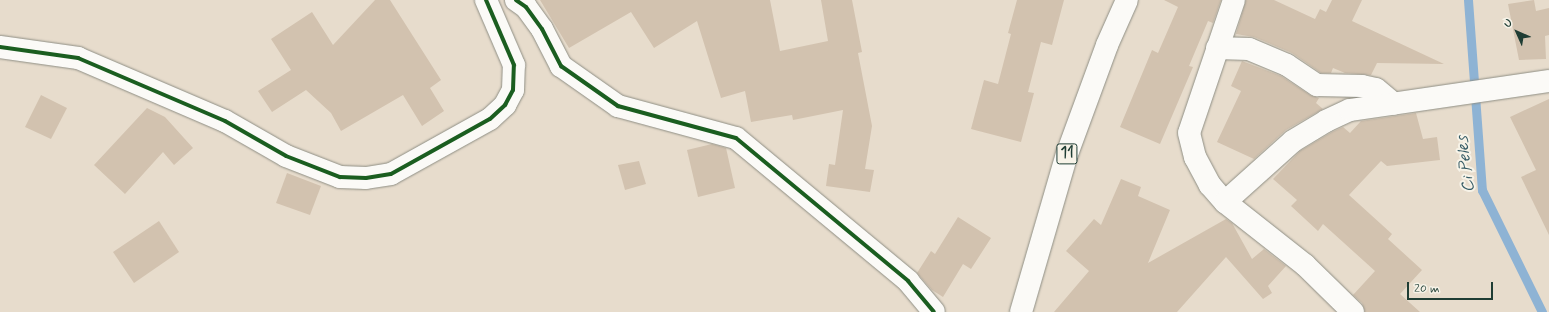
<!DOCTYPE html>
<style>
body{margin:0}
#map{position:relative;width:1549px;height:312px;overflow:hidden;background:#e7dccc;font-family:Mynerve,sans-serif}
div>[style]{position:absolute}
.stream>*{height:9px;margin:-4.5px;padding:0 4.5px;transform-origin:4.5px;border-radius:4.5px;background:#8eb3d4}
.building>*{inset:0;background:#d2c2af}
.roads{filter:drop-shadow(0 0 1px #8e8e84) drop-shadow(0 0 1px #8e8e84)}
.minor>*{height:22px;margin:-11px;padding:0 11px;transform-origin:11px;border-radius:11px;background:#fbfaf7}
.trunk>*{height:22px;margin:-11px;padding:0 11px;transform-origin:11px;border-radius:11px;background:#fbfaf7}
.cycleway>*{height:4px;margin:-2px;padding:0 2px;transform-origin:2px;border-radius:2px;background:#1b5e20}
span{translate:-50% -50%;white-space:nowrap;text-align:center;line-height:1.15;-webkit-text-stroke:4px #f7f3e8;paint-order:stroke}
.shield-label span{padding:1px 3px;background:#f7f3e8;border:1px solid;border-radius:3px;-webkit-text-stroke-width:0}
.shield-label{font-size:15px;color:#1f3d34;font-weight:700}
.water-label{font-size:17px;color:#355b65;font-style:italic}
.north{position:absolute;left:1497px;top:12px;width:40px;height:40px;-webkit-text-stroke:3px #f7f3e8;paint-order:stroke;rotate:315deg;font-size:11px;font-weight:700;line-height:16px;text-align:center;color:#1f3d34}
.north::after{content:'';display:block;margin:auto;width:14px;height:18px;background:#1f3d34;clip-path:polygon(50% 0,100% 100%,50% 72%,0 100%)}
.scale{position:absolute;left:1407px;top:282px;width:86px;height:18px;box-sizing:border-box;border:2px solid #1f3d34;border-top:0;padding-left:5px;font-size:12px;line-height:14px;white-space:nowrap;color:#1f3d34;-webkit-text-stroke:3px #f7f3e8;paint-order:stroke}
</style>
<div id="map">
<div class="stream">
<i style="left:1468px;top:0;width:191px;rotate:85.8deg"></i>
<i style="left:1482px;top:190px;width:136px;rotate:63.8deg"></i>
</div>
<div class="building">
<i style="clip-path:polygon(375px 0,390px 0,441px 80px,430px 88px,444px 111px,422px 126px,403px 95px,341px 131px,331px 113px,306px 90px,272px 112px,258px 91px,291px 70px,271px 39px,312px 12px,333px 45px)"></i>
<i style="clip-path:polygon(540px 0,770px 0,780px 51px,828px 41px,821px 0,852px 0,862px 52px,858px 53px,872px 126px,865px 169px,874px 170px,870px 192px,826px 186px,829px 164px,835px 165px,843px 110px,793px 120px,792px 115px,751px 122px,745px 91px,721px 98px,697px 21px,654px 48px,631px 12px,569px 48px)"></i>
<i style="clip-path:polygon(1017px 0,1064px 0,1052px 45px,1041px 42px,1028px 92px,1034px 93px,1021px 142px,971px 129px,984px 80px,998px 84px,1011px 34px,1008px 33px)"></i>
<i style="clip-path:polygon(1164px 0,1221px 0,1213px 23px,1208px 21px,1189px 66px,1193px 67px,1160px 144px,1120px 127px,1152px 50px,1158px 53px,1178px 7px)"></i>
<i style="clip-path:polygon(1246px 0,1274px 0,1315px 19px,1320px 9px,1326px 12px,1332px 0,1362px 0,1352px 21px,1444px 64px,1377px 63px,1371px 75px,1345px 73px,1333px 68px,1331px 73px,1321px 73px,1292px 53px,1254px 37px,1236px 34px)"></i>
<i style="clip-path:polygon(1534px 0,1536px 11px,1549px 8px,1549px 35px,1545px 36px,1546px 59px,1519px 60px,1508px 4px)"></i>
<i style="clip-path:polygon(1242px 61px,1281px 76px,1310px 95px,1319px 98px,1316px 103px,1323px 109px,1286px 130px,1254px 159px,1217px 142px,1241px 91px,1231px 86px)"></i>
<i style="clip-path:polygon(41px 95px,67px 108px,51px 139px,25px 127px)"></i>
<i style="clip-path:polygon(1549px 99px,1549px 235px,1521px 177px,1536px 170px,1510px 117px)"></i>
<i style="clip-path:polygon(147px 108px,165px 117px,193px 148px,174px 165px,163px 152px,125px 194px,94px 165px)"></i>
<i style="clip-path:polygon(1416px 113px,1423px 139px,1437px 137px,1440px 160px,1387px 166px,1381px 161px,1349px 195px,1392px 234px,1388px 239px,1422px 270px,1400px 294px,1420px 312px,1365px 312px,1362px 303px,1353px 295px,1375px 271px,1323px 224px,1318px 231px,1291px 206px,1297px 200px,1273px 179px,1300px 151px,1332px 132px,1343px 127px,1350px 133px,1361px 121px)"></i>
<i style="clip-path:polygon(712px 144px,726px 148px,735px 188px,698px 197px,687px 150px)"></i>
<i style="clip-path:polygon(639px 161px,646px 184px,625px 190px,618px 165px)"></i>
<i style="clip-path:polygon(287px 173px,321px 186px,310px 215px,276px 203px)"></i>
<i style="clip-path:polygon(1121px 179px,1141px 187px,1138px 196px,1170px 210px,1148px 263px,1226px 219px,1232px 223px,1252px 259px,1264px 249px,1286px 266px,1268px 286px,1272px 293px,1263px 299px,1226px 257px,1177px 312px,1054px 312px,1089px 271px,1066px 251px,1094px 219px,1101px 225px)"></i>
<i style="clip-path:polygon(958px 217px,991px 238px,971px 269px,963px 264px,943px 297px,932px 290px,917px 273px,931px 251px,935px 254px)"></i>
<i style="clip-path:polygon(159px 221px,179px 252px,134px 283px,113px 252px)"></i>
</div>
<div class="roads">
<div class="minor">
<i style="left:516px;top:0;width:12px;rotate:35deg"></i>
<i style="left:526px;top:7px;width:27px;rotate:54deg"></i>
<i style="left:542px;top:29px;width:42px;rotate:62.8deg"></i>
<i style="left:561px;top:66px;width:70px;rotate:35.1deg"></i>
<i style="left:618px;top:106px;width:122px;rotate:15.2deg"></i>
<i style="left:736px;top:138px;width:224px;rotate:39.7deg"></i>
<i style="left:908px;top:281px;width:40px;rotate:50deg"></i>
<i style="left:1234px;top:0;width:140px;rotate:108.7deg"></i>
<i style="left:1189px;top:133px;width:25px;rotate:76deg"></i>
<i style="left:1195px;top:157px;width:32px;rotate:62deg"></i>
<i style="left:1210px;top:185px;width:23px;rotate:49deg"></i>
<i style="left:1225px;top:202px;width:102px;rotate:38.2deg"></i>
<i style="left:1305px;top:265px;width:67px;rotate:44.4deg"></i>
<i style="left:0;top:47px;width:79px;rotate:8deg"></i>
<i style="left:78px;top:58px;width:160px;rotate:23.2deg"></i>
<i style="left:225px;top:121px;width:70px;rotate:29.8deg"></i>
<i style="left:286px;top:156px;width:58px;rotate:21.3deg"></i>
<i style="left:340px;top:177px;width:26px;rotate:2deg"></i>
<i style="left:366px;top:178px;width:25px;rotate:-9deg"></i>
<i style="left:391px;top:174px;width:113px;rotate:-29.1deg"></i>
<i style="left:490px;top:119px;width:21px;rotate:-43deg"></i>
<i style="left:505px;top:105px;width:17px;rotate:-62deg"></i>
<i style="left:513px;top:90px;width:25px;rotate:-88deg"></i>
<i style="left:514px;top:65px;width:71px;rotate:-113.3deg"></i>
<i style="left:1217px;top:48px;width:32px;rotate:2deg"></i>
<i style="left:1249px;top:49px;width:41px;rotate:22.8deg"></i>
<i style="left:1287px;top:65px;width:36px;rotate:34deg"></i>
<i style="left:1317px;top:85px;width:45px;rotate:1.3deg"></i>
<i style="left:1362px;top:86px;width:14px;rotate:12deg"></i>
<i style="left:1376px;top:89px;width:23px;rotate:40deg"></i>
<i style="left:1225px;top:202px;width:91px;rotate:-41.9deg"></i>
<i style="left:1293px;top:141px;width:39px;rotate:-31deg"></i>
<i style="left:1326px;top:121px;width:26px;rotate:-25deg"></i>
<i style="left:1350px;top:110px;width:201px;rotate:-8.3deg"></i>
</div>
<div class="trunk">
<i style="left:1021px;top:312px;width:165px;rotate:-73.8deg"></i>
<i style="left:1067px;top:154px;width:116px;rotate:-69.8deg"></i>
<i style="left:1107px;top:45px;width:49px;rotate:-66deg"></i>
</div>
</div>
<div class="cycleway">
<i style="left:516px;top:0;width:12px;rotate:35deg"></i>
<i style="left:526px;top:7px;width:27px;rotate:54deg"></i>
<i style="left:542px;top:29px;width:42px;rotate:62.8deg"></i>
<i style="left:561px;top:66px;width:70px;rotate:35.1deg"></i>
<i style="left:618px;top:106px;width:122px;rotate:15.2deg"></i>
<i style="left:736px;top:138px;width:224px;rotate:39.7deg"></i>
<i style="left:908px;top:281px;width:40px;rotate:50deg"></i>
<i style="left:0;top:47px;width:79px;rotate:8deg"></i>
<i style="left:78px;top:58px;width:160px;rotate:23.2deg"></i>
<i style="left:225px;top:121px;width:70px;rotate:29.8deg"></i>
<i style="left:286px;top:156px;width:58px;rotate:21.3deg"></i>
<i style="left:340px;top:177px;width:26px;rotate:2deg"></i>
<i style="left:366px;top:178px;width:25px;rotate:-9deg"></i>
<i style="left:391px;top:174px;width:113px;rotate:-29.1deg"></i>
<i style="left:490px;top:119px;width:21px;rotate:-43deg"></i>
<i style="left:505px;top:105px;width:17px;rotate:-62deg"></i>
<i style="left:513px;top:90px;width:25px;rotate:-88deg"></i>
<i style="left:514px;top:65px;width:71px;rotate:-113.3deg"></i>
</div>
<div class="shield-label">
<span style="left:1067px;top:154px">11</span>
</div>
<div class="water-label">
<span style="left:1466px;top:164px;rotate:-97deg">Ci Peles</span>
</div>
<div class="north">U</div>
<div class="scale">20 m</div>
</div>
